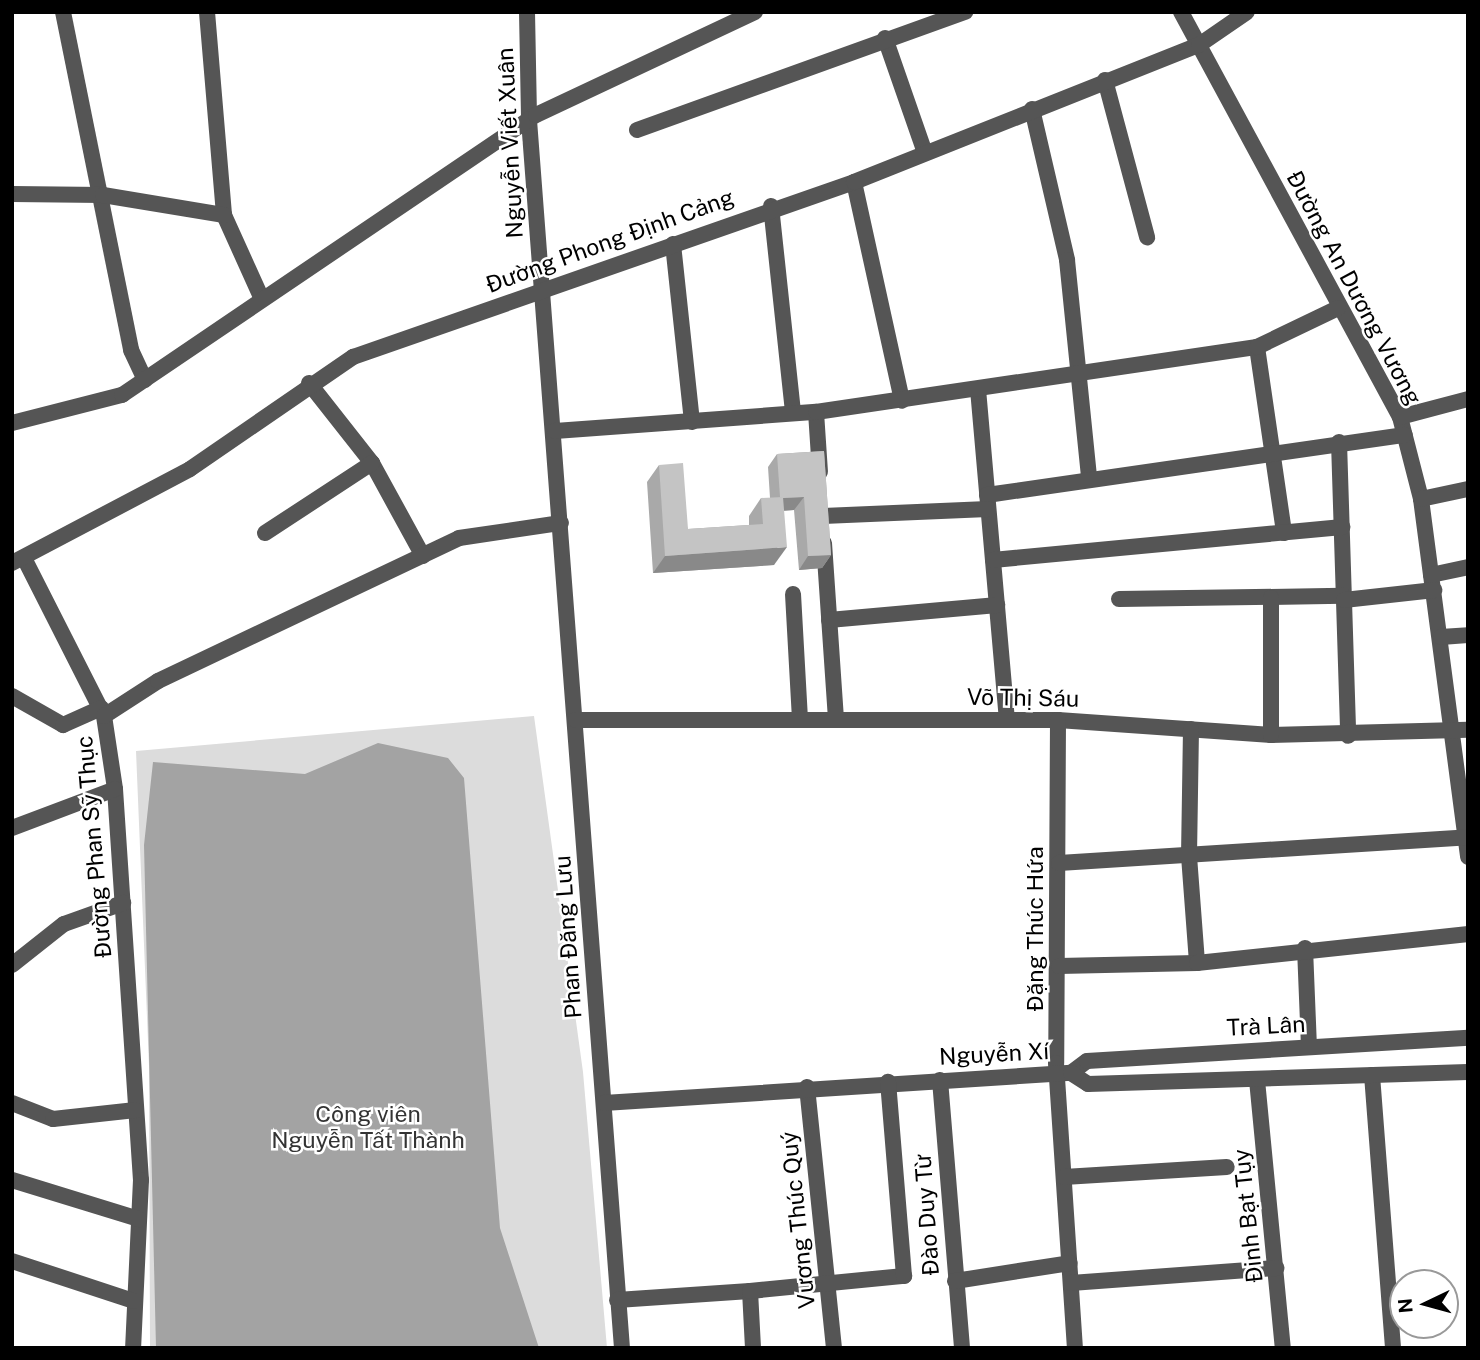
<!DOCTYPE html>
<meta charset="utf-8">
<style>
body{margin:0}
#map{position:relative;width:1480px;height:1360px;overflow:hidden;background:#fff;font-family:"Public Sans",sans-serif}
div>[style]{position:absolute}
.green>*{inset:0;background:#dcdcdc}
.water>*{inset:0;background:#a3a3a3}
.minor>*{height:16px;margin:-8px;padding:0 8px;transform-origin:8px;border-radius:8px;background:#555}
.wall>*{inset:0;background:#a9a9a9}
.shaded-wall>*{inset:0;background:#898989}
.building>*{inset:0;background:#c4c4c4}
span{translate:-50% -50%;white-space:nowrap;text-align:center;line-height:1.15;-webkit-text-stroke:5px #fff;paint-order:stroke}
.street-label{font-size:23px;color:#000}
.park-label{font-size:23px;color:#333}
.frame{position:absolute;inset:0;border:14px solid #000;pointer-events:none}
.north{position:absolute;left:1389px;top:1269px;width:70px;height:70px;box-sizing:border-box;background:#fff;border:2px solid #999;border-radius:50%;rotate:265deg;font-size:19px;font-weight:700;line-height:28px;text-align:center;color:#000}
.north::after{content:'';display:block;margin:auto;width:24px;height:32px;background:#000;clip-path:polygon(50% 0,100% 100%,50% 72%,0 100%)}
</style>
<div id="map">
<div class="green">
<i style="clip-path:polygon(534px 716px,583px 1072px,607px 1348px,150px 1348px,149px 1066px,136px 751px)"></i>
</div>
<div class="water">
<i style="clip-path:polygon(378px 743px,448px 758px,464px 778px,500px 1228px,539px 1348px,156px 1348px,144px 845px,153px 762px,305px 774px)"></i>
</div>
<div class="minor">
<i style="left:63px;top:12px;width:345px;rotate:78.6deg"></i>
<i style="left:131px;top:350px;width:33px;rotate:65deg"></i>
<i style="left:207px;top:12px;width:204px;rotate:85.2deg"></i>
<i style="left:224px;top:215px;width:92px;rotate:65.7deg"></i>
<i style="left:527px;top:12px;width:108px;rotate:88.9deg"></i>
<i style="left:529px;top:120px;width:1232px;rotate:85.67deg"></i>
<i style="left:1181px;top:12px;width:460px;rotate:61.6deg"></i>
<i style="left:1400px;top:417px;width:85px;rotate:75.6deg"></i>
<i style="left:1421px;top:499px;width:361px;rotate:82.5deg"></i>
<i style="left:885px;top:38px;width:119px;rotate:70.8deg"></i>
<i style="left:1105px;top:80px;width:163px;rotate:75deg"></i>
<i style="left:1032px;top:109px;width:155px;rotate:76.9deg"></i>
<i style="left:1067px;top:260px;width:218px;rotate:84.2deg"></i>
<i style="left:637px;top:130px;width:349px;rotate:-19.8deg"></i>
<i style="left:854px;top:182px;width:224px;rotate:77.6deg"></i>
<i style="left:12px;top:194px;width:91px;rotate:0.6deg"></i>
<i style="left:103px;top:195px;width:123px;rotate:9.4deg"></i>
<i style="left:771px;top:206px;width:208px;rotate:83.9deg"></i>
<i style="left:673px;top:244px;width:179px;rotate:83.9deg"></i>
<i style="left:1257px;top:347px;width:188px;rotate:81.7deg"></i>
<i style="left:309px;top:383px;width:102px;rotate:51.8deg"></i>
<i style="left:372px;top:463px;width:106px;rotate:61.3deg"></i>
<i style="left:978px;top:389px;width:332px;rotate:85deg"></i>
<i style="left:816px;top:412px;width:60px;rotate:86.2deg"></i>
<i style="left:1400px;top:417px;width:70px;rotate:-14.8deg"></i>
<i style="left:12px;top:423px;width:114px;rotate:-14.3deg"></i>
<i style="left:122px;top:395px;width:500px;rotate:-34.1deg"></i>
<i style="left:536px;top:115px;width:242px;rotate:-25.2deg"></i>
<i style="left:555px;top:431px;width:262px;rotate:-4.2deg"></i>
<i style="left:816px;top:412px;width:446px;rotate:-8.4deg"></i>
<i style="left:1257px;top:347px;width:90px;rotate:-25.7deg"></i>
<i style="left:1339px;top:442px;width:294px;rotate:88.2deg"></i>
<i style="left:987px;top:495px;width:422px;rotate:-8.2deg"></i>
<i style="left:1421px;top:499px;width:48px;rotate:-12deg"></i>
<i style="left:823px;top:516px;width:165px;rotate:-2.4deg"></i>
<i style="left:265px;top:533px;width:128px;rotate:-33.2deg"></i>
<i style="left:824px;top:543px;width:175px;rotate:86.1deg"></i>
<i style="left:24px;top:558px;width:177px;rotate:63.1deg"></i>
<i style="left:104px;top:716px;width:74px;rotate:81.4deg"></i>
<i style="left:115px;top:789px;width:392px;rotate:86.2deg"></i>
<i style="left:141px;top:1180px;width:168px;rotate:92.7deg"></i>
<i style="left:993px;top:560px;width:351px;rotate:-5.4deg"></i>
<i style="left:12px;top:563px;width:201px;rotate:-27.8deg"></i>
<i style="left:190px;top:469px;width:198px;rotate:-34.5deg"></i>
<i style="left:353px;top:357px;width:531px;rotate:-19.25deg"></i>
<i style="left:854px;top:182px;width:371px;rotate:-21.7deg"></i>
<i style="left:1199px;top:45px;width:58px;rotate:-34.5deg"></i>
<i style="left:1431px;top:575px;width:38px;rotate:-12deg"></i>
<i style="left:793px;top:594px;width:125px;rotate:86.8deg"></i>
<i style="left:1119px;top:599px;width:224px;rotate:-0.8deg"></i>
<i style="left:1344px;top:600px;width:91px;rotate:-6.3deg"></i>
<i style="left:829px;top:620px;width:169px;rotate:-5.1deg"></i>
<i style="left:1441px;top:637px;width:27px;rotate:-4deg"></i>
<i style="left:12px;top:696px;width:59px;rotate:29.6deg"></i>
<i style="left:63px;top:725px;width:42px;rotate:-24.1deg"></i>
<i style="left:104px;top:716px;width:64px;rotate:-32.9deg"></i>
<i style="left:158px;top:681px;width:333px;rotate:-25.4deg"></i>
<i style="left:459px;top:538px;width:103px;rotate:-8.4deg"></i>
<i style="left:576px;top:720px;width:482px"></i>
<i style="left:1058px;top:720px;width:214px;rotate:4deg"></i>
<i style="left:1271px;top:735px;width:197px;rotate:-1.5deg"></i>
<i style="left:1058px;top:720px;width:343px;rotate:90.3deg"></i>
<i style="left:1056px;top:1063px;width:286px;rotate:86.2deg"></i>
<i style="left:1191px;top:729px;width:127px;rotate:90.9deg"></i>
<i style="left:1189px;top:856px;width:107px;rotate:85.7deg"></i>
<i style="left:1271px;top:735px;width:137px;rotate:-90deg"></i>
<i style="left:12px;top:828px;width:110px;rotate:-20.7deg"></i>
<i style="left:1059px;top:863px;width:410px;rotate:-3.6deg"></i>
<i style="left:1305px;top:948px;width:99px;rotate:87.7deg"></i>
<i style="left:12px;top:965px;width:66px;rotate:-38.3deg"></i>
<i style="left:64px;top:924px;width:63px;rotate:-19.6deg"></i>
<i style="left:1059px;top:966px;width:138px;rotate:-1.2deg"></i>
<i style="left:1197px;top:963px;width:273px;rotate:-6.1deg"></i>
<i style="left:1071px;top:1073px;width:20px;rotate:-37deg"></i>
<i style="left:1087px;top:1061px;width:382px;rotate:-3.5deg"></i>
<i style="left:1372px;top:1075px;width:274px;rotate:85.6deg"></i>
<i style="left:940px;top:1080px;width:269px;rotate:85.3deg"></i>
<i style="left:1257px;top:1080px;width:269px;rotate:84.5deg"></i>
<i style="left:807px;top:1087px;width:262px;rotate:84.1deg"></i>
<i style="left:12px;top:1103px;width:44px;rotate:21.3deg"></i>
<i style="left:53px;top:1119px;width:83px;rotate:-6.2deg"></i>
<i style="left:604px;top:1103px;width:468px;rotate:-3.7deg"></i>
<i style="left:1071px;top:1073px;width:20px;rotate:33deg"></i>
<i style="left:1088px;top:1084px;width:380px;rotate:-1.8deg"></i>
<i style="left:1064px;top:1177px;width:163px;rotate:-3.5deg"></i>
<i style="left:12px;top:1180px;width:133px;rotate:17.1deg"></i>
<i style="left:12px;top:1261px;width:128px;rotate:18.2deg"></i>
<i style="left:955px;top:1281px;width:116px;rotate:-8.9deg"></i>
<i style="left:1071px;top:1283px;width:206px;rotate:-4.2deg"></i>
<i style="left:617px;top:1300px;width:133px;rotate:-3.9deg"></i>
<i style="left:753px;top:1348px;width:57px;rotate:-93deg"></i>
<i style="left:750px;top:1291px;width:155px;rotate:-5.6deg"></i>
<i style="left:904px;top:1276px;width:195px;rotate:-94.7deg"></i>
</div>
<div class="wall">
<i style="clip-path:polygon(824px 451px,831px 555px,822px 568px,799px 570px,794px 510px,784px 511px,774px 565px,653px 573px,647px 482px,659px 465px,688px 529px,749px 525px,749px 516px,761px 498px,770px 498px,768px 467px,777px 454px)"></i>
</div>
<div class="shaded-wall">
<i style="clip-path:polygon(804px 497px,794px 510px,771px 511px,780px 498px)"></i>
<i style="clip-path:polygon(787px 547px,774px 565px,653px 573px,665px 556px)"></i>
<i style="clip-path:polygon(831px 555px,822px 568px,799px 570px,808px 556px)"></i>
</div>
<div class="building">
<i style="clip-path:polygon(824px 451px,831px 555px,808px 556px,804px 497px,783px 498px,783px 497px,780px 497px,777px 454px)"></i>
<i style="clip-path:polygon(683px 463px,688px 529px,763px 524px,761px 498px,783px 497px,787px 547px,665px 556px,659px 465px)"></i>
</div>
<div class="street-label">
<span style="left:510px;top:143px;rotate:-93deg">Nguyễn Viết Xuân</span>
<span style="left:610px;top:241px;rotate:-20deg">Đường Phong Định Cảng</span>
<span style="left:1354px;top:288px;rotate:62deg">Đường An Dương Vương</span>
<span style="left:1023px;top:698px;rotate:1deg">Võ Thị Sáu</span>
<span style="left:94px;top:847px;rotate:-95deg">Đường Phan Sỹ Thục</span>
<span style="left:1035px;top:929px;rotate:-90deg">Đặng Thúc Hứa</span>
<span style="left:568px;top:937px;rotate:-94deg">Phan Đăng Lưu</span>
<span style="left:1266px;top:1026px;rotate:-3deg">Trà Lân</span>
<span style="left:994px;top:1054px;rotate:-3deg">Nguyễn Xí</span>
<span style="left:927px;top:1215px;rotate:-94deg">Đào Duy Từ</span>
<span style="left:1248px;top:1216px;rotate:-96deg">Đinh Bạt Tụy</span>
<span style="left:798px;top:1220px;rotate:-96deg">Vương Thúc Quý</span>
</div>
<div class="park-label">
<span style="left:368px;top:1127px">Công viên<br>Nguyễn Tất Thành</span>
</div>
<div class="frame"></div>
<div class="north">N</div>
</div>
